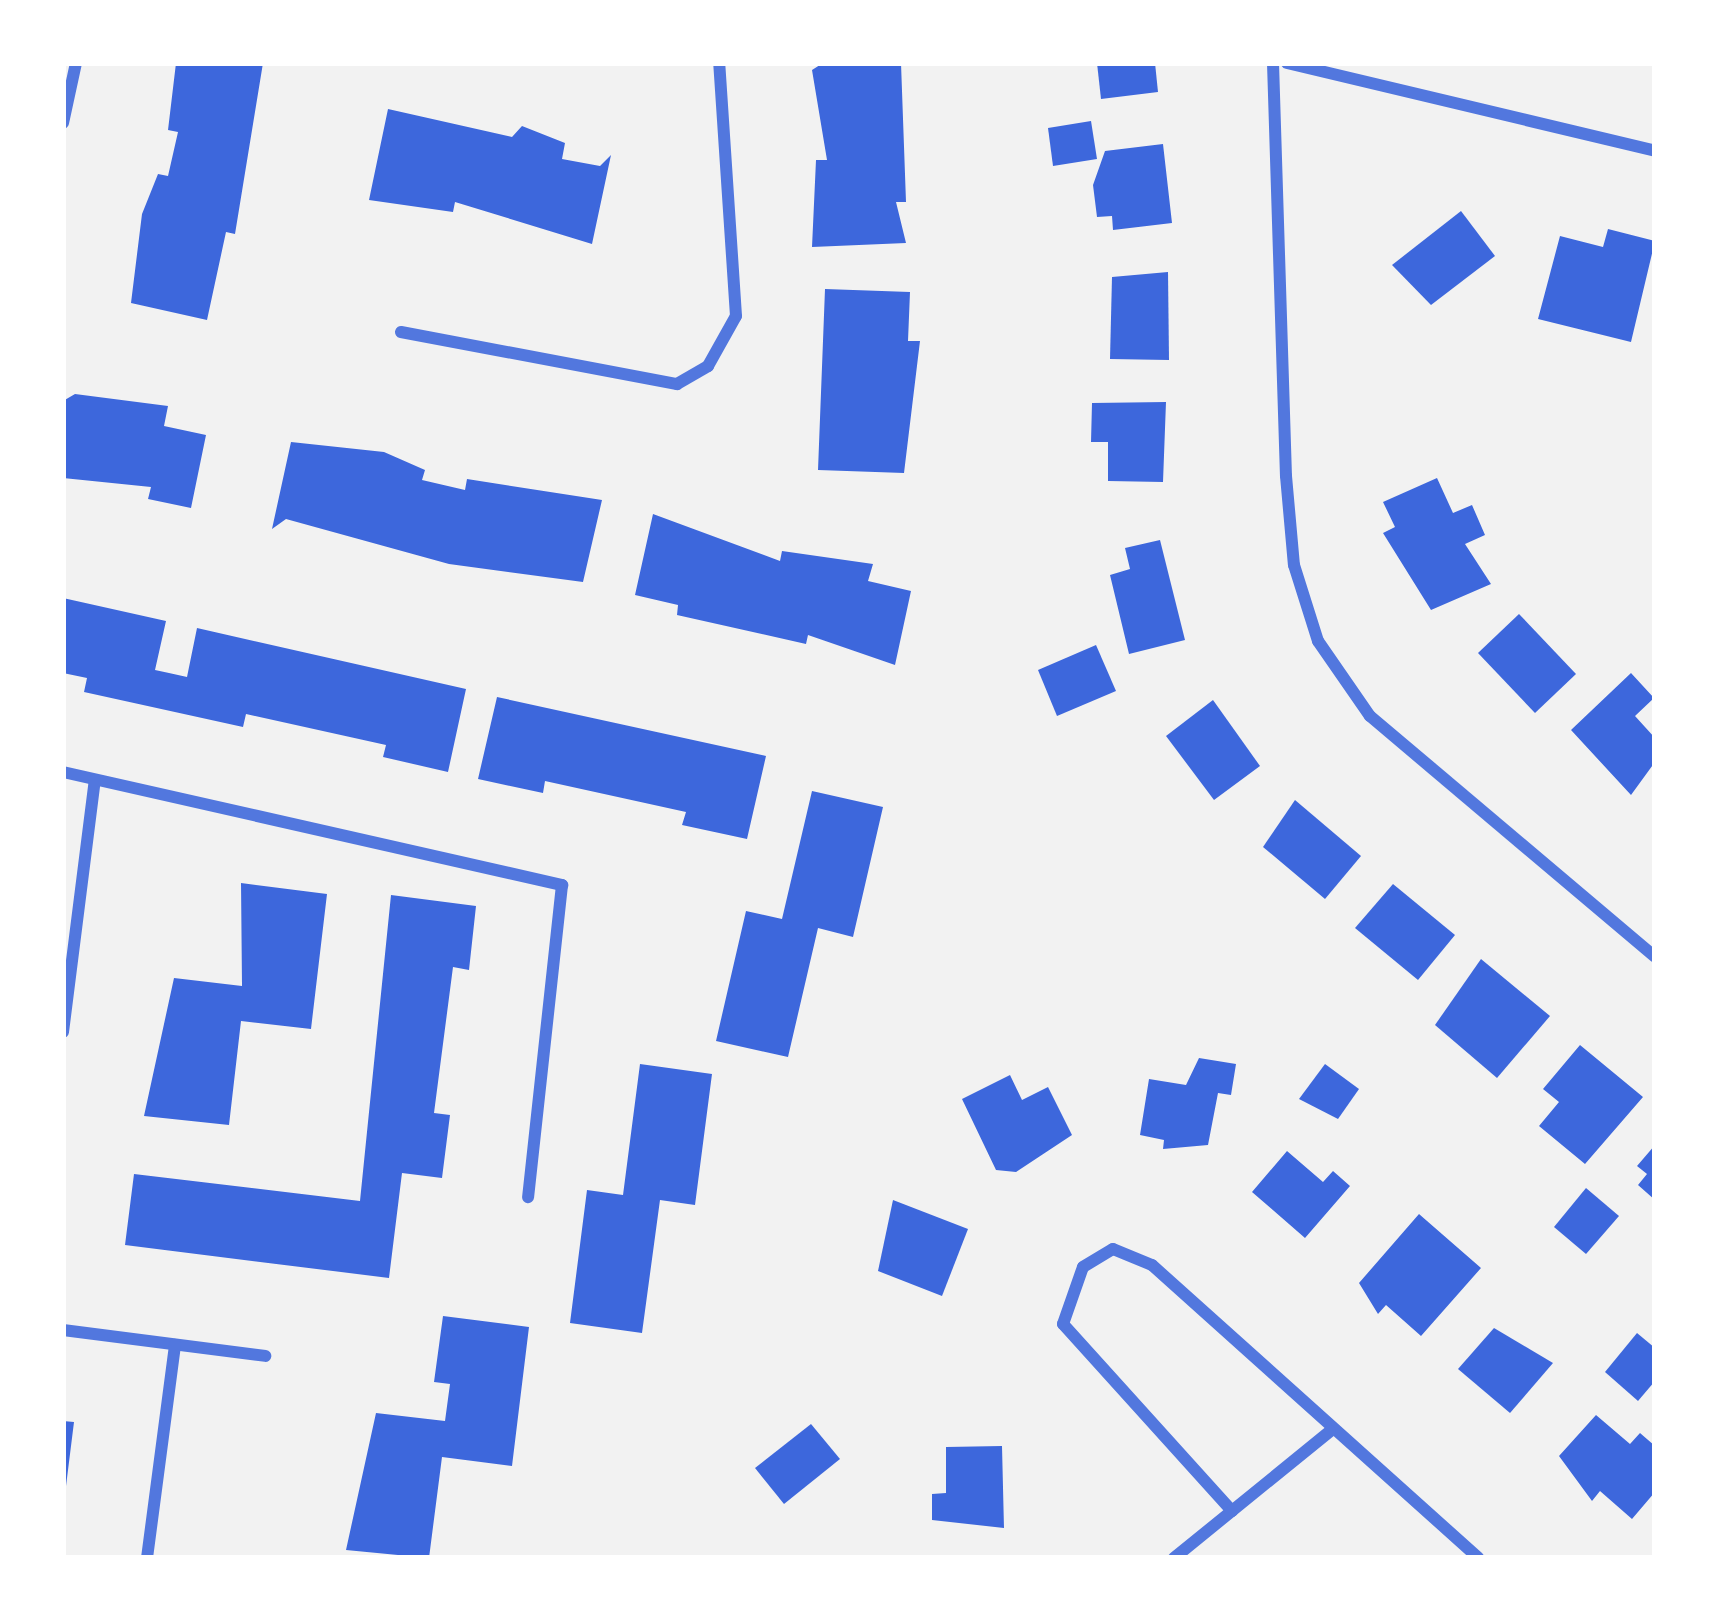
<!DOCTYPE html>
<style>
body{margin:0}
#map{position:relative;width:1718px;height:1621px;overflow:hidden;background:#f2f2f2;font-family:"DM Sans",sans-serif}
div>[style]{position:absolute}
.building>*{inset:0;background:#3d67dc}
.minor>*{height:12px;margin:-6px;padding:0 6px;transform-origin:6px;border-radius:6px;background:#5277de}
span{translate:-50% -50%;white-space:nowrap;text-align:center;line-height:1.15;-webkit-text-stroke:10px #fff;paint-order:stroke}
.frame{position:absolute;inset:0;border:66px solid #fff;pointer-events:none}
</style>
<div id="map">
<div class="building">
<i style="clip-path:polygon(176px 63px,263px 63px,235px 234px,226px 232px,207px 320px,131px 303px,142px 214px,158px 174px,168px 176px,178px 132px,168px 130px)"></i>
<i style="clip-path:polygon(823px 63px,901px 63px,906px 202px,896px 202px,906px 243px,812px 247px,816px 160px,827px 160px,812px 70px)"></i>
<i style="clip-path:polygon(1097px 63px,1155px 63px,1158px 92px,1101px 99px)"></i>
<i style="clip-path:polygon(388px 109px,512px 137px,522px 126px,565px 143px,562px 159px,600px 166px,611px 155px,592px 244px,455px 202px,453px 212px,369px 200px)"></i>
<i style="clip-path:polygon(1091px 121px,1097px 159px,1053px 166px,1048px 128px)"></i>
<i style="clip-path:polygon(1163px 144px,1172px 223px,1113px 230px,1112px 216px,1097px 217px,1093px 185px,1105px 151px)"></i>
<i style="clip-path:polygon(1461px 211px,1495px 256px,1431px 305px,1392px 265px)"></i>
<i style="clip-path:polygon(1608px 229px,1655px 241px,1631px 342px,1538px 319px,1560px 236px,1603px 247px)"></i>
<i style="clip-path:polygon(1168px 272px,1169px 360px,1110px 359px,1112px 277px)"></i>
<i style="clip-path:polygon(825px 289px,910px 292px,908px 341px,920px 341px,904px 473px,818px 470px)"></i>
<i style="clip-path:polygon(75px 394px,168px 406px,164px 426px,206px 435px,191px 508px,148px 499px,151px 487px,63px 478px,63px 401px)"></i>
<i style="clip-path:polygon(1166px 402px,1163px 482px,1108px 481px,1108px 442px,1091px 442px,1092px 403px)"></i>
<i style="clip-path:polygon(291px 442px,384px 452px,425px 470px,422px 480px,465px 490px,467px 479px,602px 500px,583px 582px,449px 564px,286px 519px,272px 529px)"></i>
<i style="clip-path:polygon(1437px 478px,1453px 513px,1472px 505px,1485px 535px,1465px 544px,1491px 584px,1431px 610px,1383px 533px,1395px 527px,1383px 502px)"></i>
<i style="clip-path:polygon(653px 514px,780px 561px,782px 551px,873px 564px,868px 581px,911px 591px,895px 665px,808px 635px,806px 644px,677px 615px,678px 605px,635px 595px)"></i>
<i style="clip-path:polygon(1160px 540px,1185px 640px,1129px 654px,1110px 575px,1130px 569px,1125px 548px)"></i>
<i style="clip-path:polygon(63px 598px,166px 621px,155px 670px,169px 673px,187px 677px,197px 628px,466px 689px,448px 772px,383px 757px,386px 745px,246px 714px,243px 727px,84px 692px,87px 678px,63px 673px)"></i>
<i style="clip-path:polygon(1519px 614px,1576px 674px,1535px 713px,1478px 653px)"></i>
<i style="clip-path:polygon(1096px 645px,1116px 691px,1057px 716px,1038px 670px)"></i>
<i style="clip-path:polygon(1631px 673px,1654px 698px,1635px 716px,1655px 738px,1655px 762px,1631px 795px,1571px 730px)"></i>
<i style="clip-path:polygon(497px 697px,766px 756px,747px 839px,682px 825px,686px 812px,545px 781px,543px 793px,478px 779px)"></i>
<i style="clip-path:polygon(1213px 700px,1260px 766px,1214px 800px,1166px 736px)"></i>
<i style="clip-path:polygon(812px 791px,883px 807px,853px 937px,818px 928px,788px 1057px,716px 1041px,746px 911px,782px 919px)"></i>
<i style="clip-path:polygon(1295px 800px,1361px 856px,1325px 899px,1263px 847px)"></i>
<i style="clip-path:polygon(241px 883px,327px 894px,311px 1029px,241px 1021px,229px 1125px,144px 1116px,174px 978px,242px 986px)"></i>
<i style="clip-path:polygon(1393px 884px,1455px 935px,1418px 980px,1355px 928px)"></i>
<i style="clip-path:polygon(391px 895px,476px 906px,469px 970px,453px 967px,434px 1113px,450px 1115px,442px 1178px,402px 1173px,389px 1278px,125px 1245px,134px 1174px,360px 1201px)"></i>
<i style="clip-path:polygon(1481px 959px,1550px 1016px,1497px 1078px,1435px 1025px)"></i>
<i style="clip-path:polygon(1580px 1045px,1643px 1097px,1585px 1164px,1539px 1126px,1559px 1102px,1543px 1089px)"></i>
<i style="clip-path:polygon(1199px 1058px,1236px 1064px,1231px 1095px,1218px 1093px,1208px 1145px,1163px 1149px,1164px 1140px,1140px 1135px,1149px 1079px,1186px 1085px)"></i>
<i style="clip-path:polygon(640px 1064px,712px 1074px,695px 1205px,660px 1200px,642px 1333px,570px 1323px,587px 1190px,623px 1195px)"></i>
<i style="clip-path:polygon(1325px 1064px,1359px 1089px,1338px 1119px,1299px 1099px)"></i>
<i style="clip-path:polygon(1010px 1075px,1022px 1100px,1048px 1087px,1072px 1135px,1016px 1172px,996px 1170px,962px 1099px)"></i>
<i style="clip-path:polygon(1655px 1145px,1655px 1200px,1638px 1185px,1647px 1174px,1637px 1166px)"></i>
<i style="clip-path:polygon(1287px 1151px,1323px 1182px,1333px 1171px,1350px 1186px,1305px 1238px,1252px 1192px)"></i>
<i style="clip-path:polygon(1586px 1188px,1619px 1216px,1586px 1254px,1554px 1227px)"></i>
<i style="clip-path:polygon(893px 1200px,968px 1229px,942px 1296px,878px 1271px)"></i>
<i style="clip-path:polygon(1419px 1214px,1481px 1268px,1421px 1336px,1386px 1305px,1378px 1314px,1359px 1283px)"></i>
<i style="clip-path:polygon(443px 1316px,529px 1327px,512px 1466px,442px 1457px,429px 1558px,346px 1550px,376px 1413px,445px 1421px,450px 1384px,434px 1382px)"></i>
<i style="clip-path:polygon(1494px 1328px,1553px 1363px,1510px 1413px,1458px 1369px)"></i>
<i style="clip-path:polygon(1637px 1333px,1655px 1348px,1655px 1381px,1638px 1401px,1605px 1372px)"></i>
<i style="clip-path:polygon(1596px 1415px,1630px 1444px,1640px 1433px,1655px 1446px,1655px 1492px,1632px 1519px,1600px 1491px,1592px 1501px,1559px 1456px)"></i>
<i style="clip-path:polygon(63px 1421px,74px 1422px,66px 1486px,63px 1485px)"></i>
<i style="clip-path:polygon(811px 1424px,840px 1459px,784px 1504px,755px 1468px)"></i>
<i style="clip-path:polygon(1002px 1446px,1004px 1528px,932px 1520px,932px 1494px,946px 1493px,946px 1447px)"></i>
</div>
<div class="minor">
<i style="left:1273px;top:63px;width:413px;rotate:88.2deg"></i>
<i style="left:1286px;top:476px;width:89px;rotate:84.9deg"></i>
<i style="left:1294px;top:565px;width:80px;rotate:72.5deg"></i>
<i style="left:1318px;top:641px;width:91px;rotate:55.3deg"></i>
<i style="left:1370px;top:716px;width:373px;rotate:40.2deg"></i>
<i style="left:1287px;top:63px;width:378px;rotate:13.4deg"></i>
<i style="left:63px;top:123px;width:61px;rotate:-77.8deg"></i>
<i style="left:401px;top:332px;width:281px;rotate:10.7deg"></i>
<i style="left:677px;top:384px;width:36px;rotate:-30deg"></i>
<i style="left:708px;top:366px;width:57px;rotate:-60.8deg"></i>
<i style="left:736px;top:316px;width:254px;rotate:-93.8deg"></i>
<i style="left:63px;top:772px;width:512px;rotate:12.76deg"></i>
<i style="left:562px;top:885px;width:314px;rotate:96.2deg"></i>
<i style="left:63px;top:1032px;width:254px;rotate:-82.8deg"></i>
<i style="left:63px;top:1330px;width:204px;rotate:7.3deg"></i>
<i style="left:1232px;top:1511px;width:252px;rotate:-132.1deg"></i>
<i style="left:1063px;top:1324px;width:60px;rotate:-70.7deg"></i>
<i style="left:1083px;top:1267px;width:35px;rotate:-31deg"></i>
<i style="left:1113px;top:1249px;width:42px;rotate:22.3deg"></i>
<i style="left:1152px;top:1265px;width:438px;rotate:41.9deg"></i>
<i style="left:147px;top:1558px;width:215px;rotate:-82.5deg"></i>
<i style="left:1174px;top:1558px;width:201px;rotate:-39.1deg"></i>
</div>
<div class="frame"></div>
</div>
